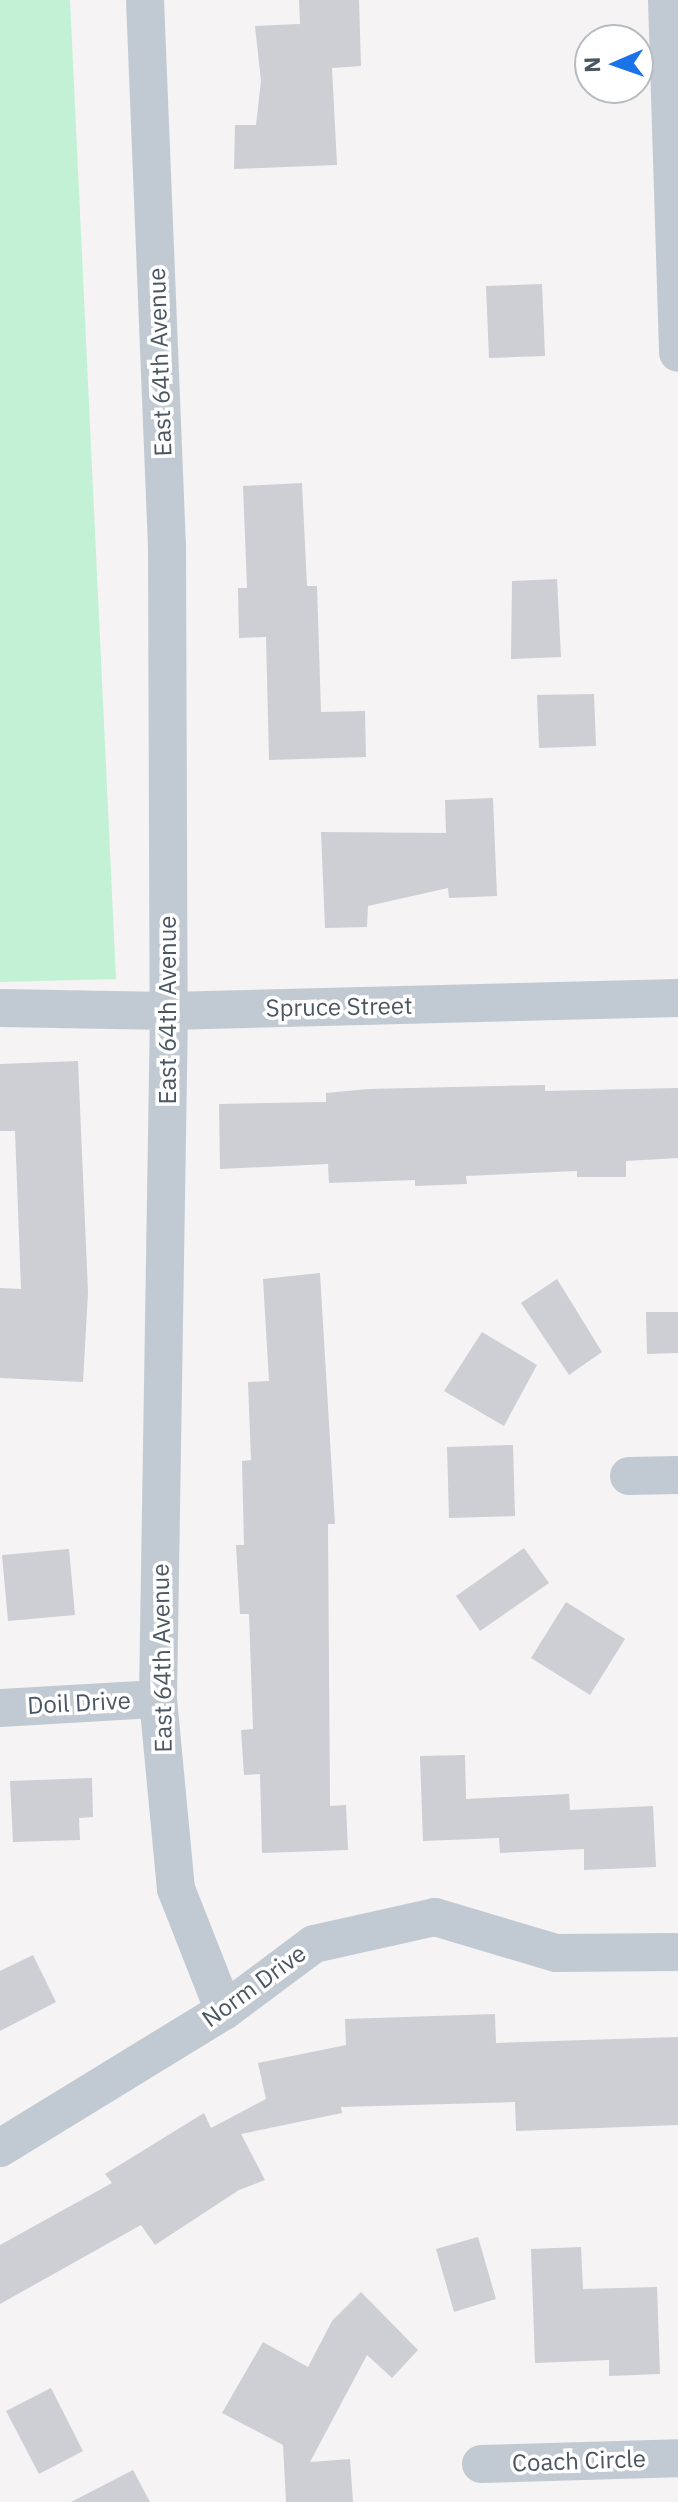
<!DOCTYPE html>
<style>
body{margin:0}
#map{position:relative;width:678px;height:2502px;overflow:hidden;background:#f5f3f3;font-family:"IBM Plex Sans",sans-serif}
div>[style]{position:absolute}
.green>*{inset:0;background:#c3f1d5}
.building>*{inset:0;background:#cdcfd5}
.minor>*{height:38px;margin:-19px;padding:0 19px;transform-origin:19px;border-radius:19px;background:#c1cad2}
span{translate:-50% -50%;white-space:nowrap;text-align:center;line-height:1.15;-webkit-text-stroke:7px #fff;paint-order:stroke}
.street-label{font-size:24px;color:#4a5661}
.north{position:absolute;left:574px;top:24px;width:80px;height:80px;box-sizing:border-box;background:#fff;border:2px solid #b7bbc0;border-radius:50%;rotate:268deg;font-size:22px;font-weight:700;line-height:32px;text-align:center;color:#4a5661}
.north::after{content:'';display:block;margin:auto;width:28px;height:36px;background:#1a73e8;clip-path:polygon(50% 0,100% 100%,50% 72%,0 100%)}
</style>
<div id="map">
<div class="green">
<i style="clip-path:polygon(0 0,70px 0,116px 979px,0 982px)"></i>
</div>
<div class="building">
<i style="clip-path:polygon(299px 0,359px 0,361px 66px,332px 68px,337px 165px,234px 169px,235px 125px,256px 125px,261px 81px,255px 26px,300px 24px)"></i>
<i style="clip-path:polygon(542px 284px,545px 356px,489px 358px,486px 286px)"></i>
<i style="clip-path:polygon(302px 483px,307px 586px,317px 586px,321px 712px,365px 711px,366px 757px,269px 760px,266px 637px,239px 638px,238px 588px,247px 588px,243px 486px)"></i>
<i style="clip-path:polygon(557px 579px,561px 657px,511px 659px,512px 581px)"></i>
<i style="clip-path:polygon(594px 694px,596px 746px,539px 748px,537px 695px)"></i>
<i style="clip-path:polygon(493px 798px,497px 896px,449px 898px,448px 888px,368px 906px,367px 927px,325px 928px,321px 832px,446px 833px,445px 800px)"></i>
<i style="clip-path:polygon(78px 1061px,88px 1292px,83px 1382px,0 1378px,0 1288px,21px 1289px,15px 1131px,0 1131px,0 1064px)"></i>
<i style="clip-path:polygon(545px 1085px,545px 1091px,678px 1088px,678px 1158px,626px 1161px,626px 1177px,577px 1177px,577px 1171px,466px 1176px,467px 1184px,415px 1186px,415px 1180px,329px 1183px,328px 1164px,220px 1169px,219px 1104px,326px 1102px,326px 1093px,368px 1089px)"></i>
<i style="clip-path:polygon(320px 1273px,335px 1524px,328px 1524px,330px 1806px,346px 1805px,348px 1850px,262px 1853px,260px 1774px,244px 1775px,241px 1730px,253px 1729px,249px 1614px,240px 1614px,236px 1545px,244px 1545px,242px 1461px,251px 1460px,248px 1382px,269px 1381px,263px 1279px)"></i>
<i style="clip-path:polygon(557px 1279px,602px 1352px,569px 1375px,521px 1303px)"></i>
<i style="clip-path:polygon(646px 1312px,678px 1312px,678px 1353px,647px 1354px)"></i>
<i style="clip-path:polygon(482px 1332px,537px 1365px,504px 1426px,444px 1391px)"></i>
<i style="clip-path:polygon(513px 1445px,515px 1516px,449px 1518px,447px 1447px)"></i>
<i style="clip-path:polygon(524px 1548px,549px 1583px,480px 1631px,456px 1596px)"></i>
<i style="clip-path:polygon(69px 1549px,75px 1615px,8px 1621px,2px 1555px)"></i>
<i style="clip-path:polygon(566px 1602px,625px 1639px,590px 1695px,531px 1658px)"></i>
<i style="clip-path:polygon(465px 1755px,466px 1799px,569px 1794px,570px 1810px,653px 1806px,656px 1867px,584px 1870px,584px 1849px,500px 1853px,499px 1838px,423px 1841px,420px 1756px)"></i>
<i style="clip-path:polygon(92px 1778px,93px 1817px,79px 1818px,80px 1840px,13px 1842px,10px 1781px)"></i>
<i style="clip-path:polygon(33px 1955px,56px 2002px,0 2031px,0 1971px)"></i>
<i style="clip-path:polygon(495px 2014px,496px 2043px,678px 2037px,678px 2125px,516px 2131px,515px 2102px,341px 2107px,342px 2113px,241px 2134px,265px 2180px,239px 2190px,155px 2245px,141px 2225px,0 2304px,0 2245px,112px 2183px,105px 2174px,204px 2113px,211px 2128px,266px 2099px,258px 2063px,346px 2045px,345px 2019px)"></i>
<i style="clip-path:polygon(478px 2237px,496px 2299px,454px 2312px,436px 2249px)"></i>
<i style="clip-path:polygon(581px 2247px,583px 2289px,657px 2287px,660px 2374px,609px 2376px,609px 2360px,535px 2363px,531px 2249px)"></i>
<i style="clip-path:polygon(361px 2292px,418px 2350px,392px 2378px,367px 2355px,310px 2462px,350px 2459px,353px 2502px,286px 2502px,283px 2445px,222px 2413px,263px 2342px,308px 2367px,332px 2321px)"></i>
<i style="clip-path:polygon(51px 2388px,83px 2451px,39px 2474px,6px 2411px)"></i>
<i style="clip-path:polygon(133px 2470px,150px 2502px,71px 2502px)"></i>
</div>
<div class="minor">
<i style="left:145px;top:0;width:547px;rotate:87.7deg"></i>
<i style="left:167px;top:547px;width:464px;rotate:89.8deg"></i>
<i style="left:169px;top:1011px;width:688px;rotate:90.92deg"></i>
<i style="left:158px;top:1699px;width:191px;rotate:84.6deg"></i>
<i style="left:176px;top:1889px;width:131px;rotate:68.5deg"></i>
<i style="left:667px;top:0;width:353px;rotate:88.2deg"></i>
<i style="left:0;top:1008px;width:169px;rotate:1deg"></i>
<i style="left:169px;top:1011px;width:509px;rotate:-1.46deg"></i>
<i style="left:629px;top:1476px;width:49px;rotate:-1.2deg"></i>
<i style="left:0;top:1708px;width:158px;rotate:-3.3deg"></i>
<i style="left:0;top:2148px;width:263px;rotate:-31.5deg"></i>
<i style="left:224px;top:2011px;width:112px;rotate:-36.7deg"></i>
<i style="left:314px;top:1944px;width:124px;rotate:-12.6deg"></i>
<i style="left:435px;top:1917px;width:126px;rotate:16.6deg"></i>
<i style="left:556px;top:1953px;width:122px;rotate:-0.5deg"></i>
<i style="left:481px;top:2464px;width:197px;rotate:-1.7deg"></i>
</div>
<div class="street-label">
<span style="left:160px;top:362px;rotate:-92deg">East 64th Avenue</span>
<span style="left:339px;top:1007px;rotate:-1deg">Spruce Street</span>
<span style="left:168px;top:1010px;rotate:-90deg">East 64th Avenue</span>
<span style="left:162px;top:1658px;rotate:-91deg">East 64th Avenue</span>
<span style="left:79px;top:1703px;rotate:-3deg">Doil Drive</span>
<span style="left:254px;top:1986px;rotate:-36deg">Norm Drive</span>
<span style="left:579px;top:2461px;rotate:-2deg">Coach Circle</span>
</div>
<div class="north">N</div>
</div>
